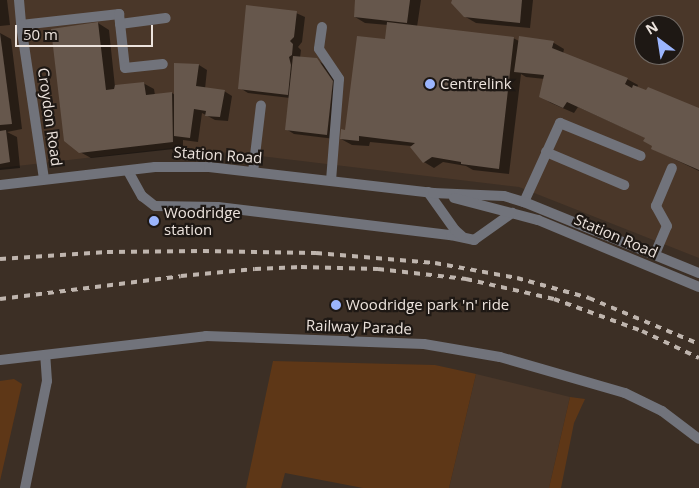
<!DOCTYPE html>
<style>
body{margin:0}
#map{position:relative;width:699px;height:488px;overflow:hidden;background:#3c2f25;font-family:"Open Sans",sans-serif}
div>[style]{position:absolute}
.built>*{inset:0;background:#4a3729}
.green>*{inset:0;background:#5e3717}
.shadow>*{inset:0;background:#0007}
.building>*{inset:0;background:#66574c}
.service>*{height:10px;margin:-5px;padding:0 5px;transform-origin:5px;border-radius:5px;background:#71737b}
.minor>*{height:10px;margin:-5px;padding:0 5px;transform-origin:5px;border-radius:5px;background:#71737b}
.tertiary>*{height:10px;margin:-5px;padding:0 5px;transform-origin:5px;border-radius:5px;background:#71737b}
.rail>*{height:4px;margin-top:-2px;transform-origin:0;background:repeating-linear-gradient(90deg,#bfb5ae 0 6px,transparent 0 12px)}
.dots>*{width:14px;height:14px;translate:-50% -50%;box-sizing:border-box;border:2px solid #1e1814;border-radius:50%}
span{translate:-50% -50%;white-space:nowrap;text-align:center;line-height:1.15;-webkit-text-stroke:4.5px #1e1814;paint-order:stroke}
.poi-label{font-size:15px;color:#ece3dd}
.left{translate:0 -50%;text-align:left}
.street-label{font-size:15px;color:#ece3dd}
.north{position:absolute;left:634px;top:15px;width:50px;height:50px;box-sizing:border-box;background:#1e1814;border:1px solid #706964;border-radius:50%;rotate:329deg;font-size:14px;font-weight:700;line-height:20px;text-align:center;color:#ece3dd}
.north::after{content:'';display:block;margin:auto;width:18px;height:22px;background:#9bb5fd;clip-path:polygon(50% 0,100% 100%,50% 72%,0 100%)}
.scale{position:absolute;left:15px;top:25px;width:138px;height:22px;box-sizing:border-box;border:2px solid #ece3dd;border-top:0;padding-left:6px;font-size:15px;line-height:18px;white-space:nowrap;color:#ece3dd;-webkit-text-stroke:4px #1e1814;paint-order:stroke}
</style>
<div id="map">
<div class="built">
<i style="clip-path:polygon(evenodd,0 0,699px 0,699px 258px,519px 187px,252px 155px,171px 148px,0 168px,0 0,644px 25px,674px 25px,674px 55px,644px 55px,644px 25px)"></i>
<i style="clip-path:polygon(476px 374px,570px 397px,549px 488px,449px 488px)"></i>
</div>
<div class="green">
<i style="clip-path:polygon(273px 361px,435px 365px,476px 374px,449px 488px,363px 488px,285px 473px,281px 488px,246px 488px)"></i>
<i style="clip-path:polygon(14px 379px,22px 384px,0 481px,0 381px)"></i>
<i style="clip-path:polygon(570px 397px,585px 399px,574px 423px,561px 488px,549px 488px)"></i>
</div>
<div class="shadow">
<i style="clip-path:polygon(0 0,7px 0,10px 25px,0 26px)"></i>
<i style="clip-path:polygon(357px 0,421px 0,417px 27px,513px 38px,519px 41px,520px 37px,554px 43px,564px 49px,563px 54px,627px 79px,638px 85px,637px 88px,699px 110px,699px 171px,653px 149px,653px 145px,646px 138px,578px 107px,574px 113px,551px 103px,541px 97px,545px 79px,526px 77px,521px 74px,509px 174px,473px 170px,466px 166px,443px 162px,434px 168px,424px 162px,411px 146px,370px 142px,369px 146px,352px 145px,341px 139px,346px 132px,387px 40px,388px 25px,365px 23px,355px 17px)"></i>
<i style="clip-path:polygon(453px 0,533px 0,530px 28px,476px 23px,464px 16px)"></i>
<i style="clip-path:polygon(296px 13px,305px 17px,302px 42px,298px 47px,301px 50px,300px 58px,316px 60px,325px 65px,341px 86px,335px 139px,294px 134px,286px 129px,290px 98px,248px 93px,240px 88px)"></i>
<i style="clip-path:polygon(98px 23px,109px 30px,115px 87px,143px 83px,154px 89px,155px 95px,172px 93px,175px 95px,199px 65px,207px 70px,205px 89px,224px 91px,232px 96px,228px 121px,215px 120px,202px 113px,198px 142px,183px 140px,183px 148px,91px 158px,80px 152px,52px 30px)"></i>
<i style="clip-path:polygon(0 33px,11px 39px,22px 129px,7px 132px,17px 137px,20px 168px,0 170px)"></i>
</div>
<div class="building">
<i style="clip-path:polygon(355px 0,410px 0,407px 23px,354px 17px)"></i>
<i style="clip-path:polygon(452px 0,522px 0,520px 23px,464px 17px,451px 3px)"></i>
<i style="clip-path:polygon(246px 5px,297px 11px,294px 37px,290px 41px,293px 44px,292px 55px,289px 57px,291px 65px,288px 95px,238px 89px)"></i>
<i style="clip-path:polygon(98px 22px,106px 90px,114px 89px,115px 85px,144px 82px,146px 95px,172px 92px,173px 142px,79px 153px,64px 141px,51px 29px)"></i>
<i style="clip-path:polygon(387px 22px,514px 37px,499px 169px,461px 164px,461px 162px,432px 157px,423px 163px,410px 147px,415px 143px,359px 136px,359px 141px,340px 139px,341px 129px,345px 130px,357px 36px,385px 39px)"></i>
<i style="clip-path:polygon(0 33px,12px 124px,0 125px)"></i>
<i style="clip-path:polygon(519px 36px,554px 41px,552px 48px,628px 78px,625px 84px,632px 88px,633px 85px,646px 90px,648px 87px,699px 108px,699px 170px,651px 149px,652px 146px,643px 141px,645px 138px,567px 102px,563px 108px,539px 97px,544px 75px,514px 72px)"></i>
<i style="clip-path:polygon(293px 56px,317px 58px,333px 81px,327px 135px,285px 130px)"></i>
<i style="clip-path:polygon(174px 63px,199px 64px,196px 86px,225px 90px,220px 117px,205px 116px,206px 111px,194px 109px,190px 138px,174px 136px)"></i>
<i style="clip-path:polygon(6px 130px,10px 162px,0 164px,0 131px)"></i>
</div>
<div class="service">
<i style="left:120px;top:24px;width:46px;rotate:-7.4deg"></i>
<i style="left:21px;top:25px;width:99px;rotate:-6.4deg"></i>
<i style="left:119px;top:14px;width:54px;rotate:83.7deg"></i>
<i style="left:125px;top:68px;width:38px;rotate:-6deg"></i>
<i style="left:322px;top:27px;width:22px;rotate:98deg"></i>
<i style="left:319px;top:49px;width:36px;rotate:56deg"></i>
<i style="left:339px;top:79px;width:102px;rotate:94.5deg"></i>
<i style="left:546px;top:152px;width:85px;rotate:22.9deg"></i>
<i style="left:128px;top:171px;width:29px;rotate:61deg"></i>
<i style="left:142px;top:196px;width:16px;rotate:38deg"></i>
<i style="left:155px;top:206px;width:63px;rotate:0.9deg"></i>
<i style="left:218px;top:207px;width:235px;rotate:6.9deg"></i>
<i style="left:451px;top:235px;width:24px;rotate:12deg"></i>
<i style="left:474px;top:240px;width:47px;rotate:-35.4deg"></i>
<i style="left:253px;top:172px;width:67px;rotate:-83.2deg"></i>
<i style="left:428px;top:192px;width:47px;rotate:54.6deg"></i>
<i style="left:455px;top:230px;width:9px;rotate:41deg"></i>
<i style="left:524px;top:202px;width:87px;rotate:-65.5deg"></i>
<i style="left:560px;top:123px;width:87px;rotate:22.2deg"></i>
<i style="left:655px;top:254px;width:30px;rotate:-67deg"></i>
<i style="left:667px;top:226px;width:23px;rotate:-119deg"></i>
<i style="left:656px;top:206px;width:41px;rotate:-67.2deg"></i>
</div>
<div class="minor">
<i style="left:19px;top:0;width:25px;rotate:85deg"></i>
<i style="left:21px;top:25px;width:156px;rotate:81.5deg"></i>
<i style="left:25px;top:488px;width:109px;rotate:-78.4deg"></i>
<i style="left:47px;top:381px;width:26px;rotate:-94deg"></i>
</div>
<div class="tertiary">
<i style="left:0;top:185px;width:156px;rotate:-6.6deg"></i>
<i style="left:155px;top:167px;width:54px"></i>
<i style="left:209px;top:167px;width:226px;rotate:6.6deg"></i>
<i style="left:433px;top:193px;width:71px;rotate:2.4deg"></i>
<i style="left:504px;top:196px;width:21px;rotate:17deg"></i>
<i style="left:524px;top:202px;width:189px;rotate:22.1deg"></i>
<i style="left:454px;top:198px;width:87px;rotate:14.7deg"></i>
<i style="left:538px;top:220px;width:174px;rotate:22.6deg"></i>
<i style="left:0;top:360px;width:207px;rotate:-6.6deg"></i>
<i style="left:206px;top:336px;width:218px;rotate:2.1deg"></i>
<i style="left:424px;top:344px;width:77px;rotate:9.7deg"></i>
<i style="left:500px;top:357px;width:130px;rotate:16.1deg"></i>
<i style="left:625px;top:393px;width:41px;rotate:25.9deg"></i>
<i style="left:662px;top:411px;width:46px;rotate:37.1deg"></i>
</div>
<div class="rail">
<i style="left:0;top:259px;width:107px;rotate:-3.7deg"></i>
<i style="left:107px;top:252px;width:96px;rotate:-0.6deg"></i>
<i style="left:203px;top:251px;width:113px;rotate:1deg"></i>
<i style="left:316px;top:253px;width:119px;rotate:4.8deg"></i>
<i style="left:435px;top:263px;width:83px;rotate:10.4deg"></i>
<i style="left:517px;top:278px;width:75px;rotate:15.5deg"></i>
<i style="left:589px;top:298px;width:119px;rotate:22.7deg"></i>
<i style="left:0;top:299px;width:182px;rotate:-7.2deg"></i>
<i style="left:181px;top:276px;width:74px;rotate:-5.4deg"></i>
<i style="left:255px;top:269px;width:46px;rotate:-2.5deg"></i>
<i style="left:301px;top:267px;width:77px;rotate:1.5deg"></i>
<i style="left:378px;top:269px;width:89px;rotate:6.5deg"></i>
<i style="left:466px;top:279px;width:90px;rotate:12.8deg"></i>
<i style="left:554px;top:299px;width:94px;rotate:20deg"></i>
<i style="left:642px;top:331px;width:63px;rotate:25.3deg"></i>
</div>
<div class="dots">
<i style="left:430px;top:84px;background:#9bb5fd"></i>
<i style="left:154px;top:221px;background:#9bb5fd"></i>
<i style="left:336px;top:305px;background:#9bb5fd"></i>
</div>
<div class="poi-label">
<span class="left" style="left:440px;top:84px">Centrelink</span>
<span class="left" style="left:164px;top:221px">Woodridge<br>station</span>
<span class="left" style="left:346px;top:305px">Woodridge park 'n' ride</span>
</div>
<div class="street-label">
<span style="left:50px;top:117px;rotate:82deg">Croydon Road</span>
<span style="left:218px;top:155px;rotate:4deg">Station Road</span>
<span style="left:616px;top:236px;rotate:23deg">Station Road</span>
<span style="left:359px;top:327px;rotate:2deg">Railway Parade</span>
</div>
<div class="north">N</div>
<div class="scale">50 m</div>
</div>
